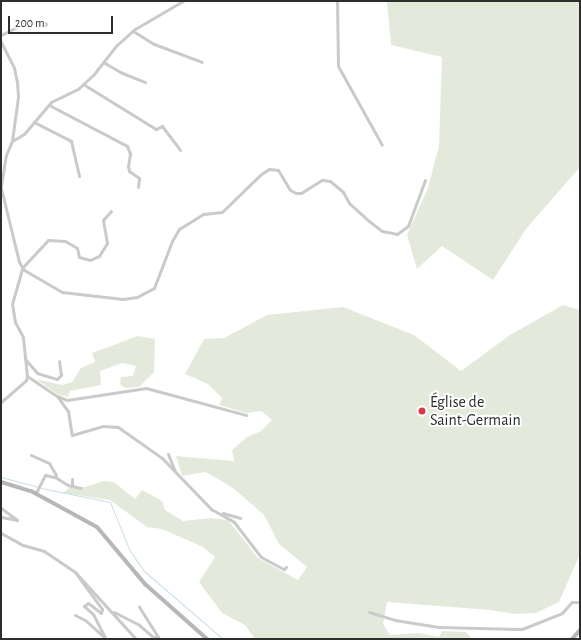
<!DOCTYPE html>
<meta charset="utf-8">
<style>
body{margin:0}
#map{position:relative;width:581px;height:640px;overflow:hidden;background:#fff;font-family:"Alegreya Sans",sans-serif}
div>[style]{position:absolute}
.green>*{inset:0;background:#e4eadb}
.stream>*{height:1px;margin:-0.5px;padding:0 0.5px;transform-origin:0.5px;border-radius:0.5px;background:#c8deea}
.street>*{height:3px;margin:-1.5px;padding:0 1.5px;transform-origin:1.5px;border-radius:1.5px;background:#cacaca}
.secondary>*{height:4px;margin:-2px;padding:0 2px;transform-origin:2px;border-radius:2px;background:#b7b7b7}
.dots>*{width:11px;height:11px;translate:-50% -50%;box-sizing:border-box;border:2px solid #fff;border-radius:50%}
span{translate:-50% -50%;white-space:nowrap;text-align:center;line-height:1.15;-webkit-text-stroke:4px #fff;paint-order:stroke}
.poi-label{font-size:16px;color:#2d2d2d}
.left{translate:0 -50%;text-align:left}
.frame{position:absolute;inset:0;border:2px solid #2d2d2d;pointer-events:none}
.scale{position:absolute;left:8px;top:16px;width:105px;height:18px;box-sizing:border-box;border:2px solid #2d2d2d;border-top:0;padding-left:5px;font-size:12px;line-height:14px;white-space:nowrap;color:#2d2d2d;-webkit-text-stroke:3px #fff;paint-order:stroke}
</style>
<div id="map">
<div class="green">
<i style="clip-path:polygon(387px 1px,580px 1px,580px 167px,526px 229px,493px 280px,442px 246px,417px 269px,407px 235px,428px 188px,439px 146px,442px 57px,391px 45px)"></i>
<i style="clip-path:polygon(563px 305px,580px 310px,580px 554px,559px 602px,536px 613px,514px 614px,490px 610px,387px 602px,383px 624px,390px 635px,419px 633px,439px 637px,442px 631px,466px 632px,472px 639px,255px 639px,245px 625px,222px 613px,199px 582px,215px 557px,203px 547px,162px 529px,147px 527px,110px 500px,63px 493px,71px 486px,81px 488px,104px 481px,114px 482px,135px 499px,142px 490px,162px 501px,165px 510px,183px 521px,211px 518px,228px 520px,258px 558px,298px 580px,307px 567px,279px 544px,264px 515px,233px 488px,206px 472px,182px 476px,176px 456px,234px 461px,232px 450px,247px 437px,261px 431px,272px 420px,261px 411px,246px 413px,219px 405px,222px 398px,208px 384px,185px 374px,204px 339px,224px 338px,267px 315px,343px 307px,414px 335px,461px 371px,510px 335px)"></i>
<i style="clip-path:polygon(138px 336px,155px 339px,154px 372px,139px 387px,125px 388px,120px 384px,121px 377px,133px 376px,136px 366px,122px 363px,100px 371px,101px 385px,70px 391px,68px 397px,57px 394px,36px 379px,62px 385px,72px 382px,81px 368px,95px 362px,92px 353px)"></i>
</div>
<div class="stream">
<i style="left:1px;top:477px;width:38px;rotate:15deg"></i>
<i style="left:41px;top:488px;width:70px;rotate:11.5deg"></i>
<i style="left:110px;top:502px;width:53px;rotate:67.8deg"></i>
<i style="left:130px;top:551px;width:24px;rotate:55deg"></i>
<i style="left:144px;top:571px;width:104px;rotate:40.7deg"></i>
</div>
<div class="street">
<i style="left:337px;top:1px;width:65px;rotate:89.1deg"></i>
<i style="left:338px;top:66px;width:90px;rotate:60.9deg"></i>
<i style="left:133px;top:31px;width:25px;rotate:32deg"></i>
<i style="left:154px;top:44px;width:51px;rotate:20.6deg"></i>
<i style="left:1px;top:35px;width:30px;rotate:-27deg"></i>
<i style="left:28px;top:21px;width:17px;rotate:17deg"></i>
<i style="left:44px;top:26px;width:3px;rotate:-45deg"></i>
<i style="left:46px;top:24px;width:4px;rotate:-146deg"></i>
<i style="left:43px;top:22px;width:5px;rotate:158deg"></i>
<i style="left:1px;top:42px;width:29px;rotate:63deg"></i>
<i style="left:14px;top:68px;width:14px;rotate:78deg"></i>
<i style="left:17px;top:82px;width:15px;rotate:86deg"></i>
<i style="left:18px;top:97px;width:44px;rotate:97.8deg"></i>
<i style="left:103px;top:62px;width:20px;rotate:30deg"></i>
<i style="left:120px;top:72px;width:27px;rotate:22deg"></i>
<i style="left:83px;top:84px;width:86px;rotate:31.7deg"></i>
<i style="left:156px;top:129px;width:7px;rotate:-27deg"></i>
<i style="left:162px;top:126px;width:30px;rotate:53deg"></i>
<i style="left:49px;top:105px;width:88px;rotate:27.7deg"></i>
<i style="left:127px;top:146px;width:9px;rotate:69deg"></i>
<i style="left:130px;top:154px;width:12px;rotate:99deg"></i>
<i style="left:128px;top:166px;width:5px;rotate:79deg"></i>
<i style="left:129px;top:171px;width:12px;rotate:35deg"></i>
<i style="left:139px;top:178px;width:9px;rotate:96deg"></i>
<i style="left:34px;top:122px;width:42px;rotate:27.2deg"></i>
<i style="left:71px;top:141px;width:36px;rotate:77deg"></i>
<i style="left:1px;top:186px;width:31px;rotate:-81deg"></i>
<i style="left:6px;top:155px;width:15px;rotate:-67deg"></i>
<i style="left:12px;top:141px;width:14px;rotate:-30deg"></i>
<i style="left:24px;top:134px;width:42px;rotate:-49.8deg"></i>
<i style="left:51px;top:102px;width:30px;rotate:-26deg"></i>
<i style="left:78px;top:89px;width:22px;rotate:-43deg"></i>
<i style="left:94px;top:74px;width:37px;rotate:-52deg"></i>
<i style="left:117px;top:45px;width:24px;rotate:-42deg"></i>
<i style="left:135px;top:29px;width:56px;rotate:-30.3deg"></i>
<i style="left:1px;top:188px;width:76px;rotate:76.3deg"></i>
<i style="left:19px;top:262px;width:9px;rotate:58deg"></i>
<i style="left:24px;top:270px;width:44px;rotate:30.1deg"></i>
<i style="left:62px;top:292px;width:61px;rotate:6.5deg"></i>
<i style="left:123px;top:299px;width:14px;rotate:-8deg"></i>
<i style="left:137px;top:297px;width:19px;rotate:-28deg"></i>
<i style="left:154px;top:288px;width:50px;rotate:-69deg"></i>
<i style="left:172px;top:241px;width:14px;rotate:-60deg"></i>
<i style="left:179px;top:229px;width:28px;rotate:-32deg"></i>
<i style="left:203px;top:214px;width:19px;rotate:-6deg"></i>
<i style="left:222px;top:212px;width:53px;rotate:-44.2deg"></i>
<i style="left:260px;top:175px;width:11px;rotate:-34deg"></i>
<i style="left:269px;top:169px;width:9px;rotate:6deg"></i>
<i style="left:278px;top:170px;width:23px;rotate:59deg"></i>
<i style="left:290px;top:190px;width:7px;rotate:27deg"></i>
<i style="left:296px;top:193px;width:5px"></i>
<i style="left:301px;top:193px;width:25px;rotate:-32deg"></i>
<i style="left:322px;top:180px;width:8px;rotate:7deg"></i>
<i style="left:330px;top:181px;width:17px;rotate:40deg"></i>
<i style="left:343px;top:192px;width:13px;rotate:61deg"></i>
<i style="left:349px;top:203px;width:27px;rotate:42deg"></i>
<i style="left:369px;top:221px;width:16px;rotate:38deg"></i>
<i style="left:382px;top:231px;width:15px;rotate:11deg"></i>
<i style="left:397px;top:234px;width:14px;rotate:-36deg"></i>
<i style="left:408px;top:226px;width:49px;rotate:-69.7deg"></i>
<i style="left:25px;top:359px;width:18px;rotate:49deg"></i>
<i style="left:37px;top:373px;width:21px;rotate:17deg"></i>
<i style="left:57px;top:379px;width:6px;rotate:-45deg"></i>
<i style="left:61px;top:375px;width:14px;rotate:-98deg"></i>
<i style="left:27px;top:376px;width:36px;rotate:34deg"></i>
<i style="left:57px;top:396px;width:11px;rotate:22deg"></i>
<i style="left:67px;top:400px;width:80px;rotate:-8.6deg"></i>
<i style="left:146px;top:388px;width:104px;rotate:15.1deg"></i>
<i style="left:57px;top:396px;width:19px;rotate:54deg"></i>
<i style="left:68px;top:411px;width:24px;rotate:81deg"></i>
<i style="left:72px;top:435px;width:32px;rotate:-16deg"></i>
<i style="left:103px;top:426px;width:15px;rotate:4deg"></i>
<i style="left:118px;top:427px;width:54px;rotate:35.2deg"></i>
<i style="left:162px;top:458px;width:71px;rotate:46.1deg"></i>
<i style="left:211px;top:509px;width:26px;rotate:29deg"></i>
<i style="left:234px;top:522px;width:44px;rotate:52.4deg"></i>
<i style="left:261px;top:557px;width:26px;rotate:28deg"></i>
<i style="left:284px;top:569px;width:3px;rotate:-45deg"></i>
<i style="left:1px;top:402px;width:33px;rotate:-41deg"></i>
<i style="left:26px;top:380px;width:4px;rotate:-76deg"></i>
<i style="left:27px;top:376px;width:39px;rotate:-96deg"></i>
<i style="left:23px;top:337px;width:17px;rotate:-118deg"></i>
<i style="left:15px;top:322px;width:18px;rotate:-99deg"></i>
<i style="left:12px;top:304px;width:37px;rotate:-74deg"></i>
<i style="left:22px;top:268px;width:38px;rotate:-47deg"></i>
<i style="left:48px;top:240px;width:17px;rotate:3deg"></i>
<i style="left:65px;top:241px;width:14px;rotate:30deg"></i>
<i style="left:77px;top:248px;width:9px;rotate:77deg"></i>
<i style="left:79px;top:257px;width:11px;rotate:15deg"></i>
<i style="left:90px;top:260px;width:10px;rotate:-24deg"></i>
<i style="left:99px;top:256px;width:15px;rotate:-58deg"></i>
<i style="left:107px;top:243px;width:23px;rotate:-100deg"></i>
<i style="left:103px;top:220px;width:12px;rotate:-48deg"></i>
<i style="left:168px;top:454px;width:18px;rotate:68deg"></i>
<i style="left:31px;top:455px;width:20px;rotate:24deg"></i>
<i style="left:49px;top:463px;width:14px;rotate:60deg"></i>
<i style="left:56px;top:475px;width:3px;rotate:135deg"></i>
<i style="left:54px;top:477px;width:9px;rotate:-167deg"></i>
<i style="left:45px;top:475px;width:20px;rotate:117deg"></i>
<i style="left:55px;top:477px;width:15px;rotate:32deg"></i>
<i style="left:68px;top:485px;width:13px;rotate:13deg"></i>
<i style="left:72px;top:486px;width:7px;rotate:-90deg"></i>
<i style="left:1px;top:508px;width:20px;rotate:37deg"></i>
<i style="left:17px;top:520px;width:16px;rotate:-169deg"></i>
<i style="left:223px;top:513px;width:18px;rotate:16deg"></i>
<i style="left:1px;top:533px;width:25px;rotate:29deg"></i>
<i style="left:23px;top:545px;width:22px;rotate:16deg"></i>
<i style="left:44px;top:551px;width:37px;rotate:34deg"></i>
<i style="left:75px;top:572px;width:91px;rotate:47.7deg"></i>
<i style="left:75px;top:572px;width:46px;rotate:53.9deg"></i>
<i style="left:102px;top:609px;width:4px;rotate:104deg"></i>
<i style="left:101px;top:613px;width:16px;rotate:-142deg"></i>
<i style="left:88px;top:603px;width:5px;rotate:143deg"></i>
<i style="left:84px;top:606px;width:12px;rotate:42deg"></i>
<i style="left:93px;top:614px;width:28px;rotate:63deg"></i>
<i style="left:114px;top:612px;width:27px;rotate:27deg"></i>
<i style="left:138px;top:624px;width:20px;rotate:41deg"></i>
<i style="left:153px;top:637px;width:5px"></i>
<i style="left:158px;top:637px;width:36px;rotate:-122deg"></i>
<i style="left:369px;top:612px;width:27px;rotate:17deg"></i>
<i style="left:395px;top:620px;width:44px;rotate:9.2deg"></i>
<i style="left:438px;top:627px;width:84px;rotate:1.4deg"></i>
<i style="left:522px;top:629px;width:43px;rotate:-21.8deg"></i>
<i style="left:562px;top:613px;width:15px;rotate:-48deg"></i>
<i style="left:572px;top:602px;width:8px"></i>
<i style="left:75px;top:615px;width:11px;rotate:27deg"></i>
<i style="left:85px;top:620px;width:25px;rotate:42deg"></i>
</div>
<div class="secondary">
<i style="left:1px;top:482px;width:31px;rotate:17deg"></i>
<i style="left:31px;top:491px;width:75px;rotate:28.6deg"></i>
<i style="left:97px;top:527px;width:75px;rotate:49.9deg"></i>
<i style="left:145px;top:584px;width:83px;rotate:41.6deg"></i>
<i style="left:572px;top:639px;width:12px;rotate:-48deg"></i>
</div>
<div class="dots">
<i style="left:422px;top:411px;background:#de3549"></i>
</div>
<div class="poi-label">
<span class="left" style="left:430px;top:411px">Église de<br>Saint-Germain</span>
</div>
<div class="frame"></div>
<div class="scale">200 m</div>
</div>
